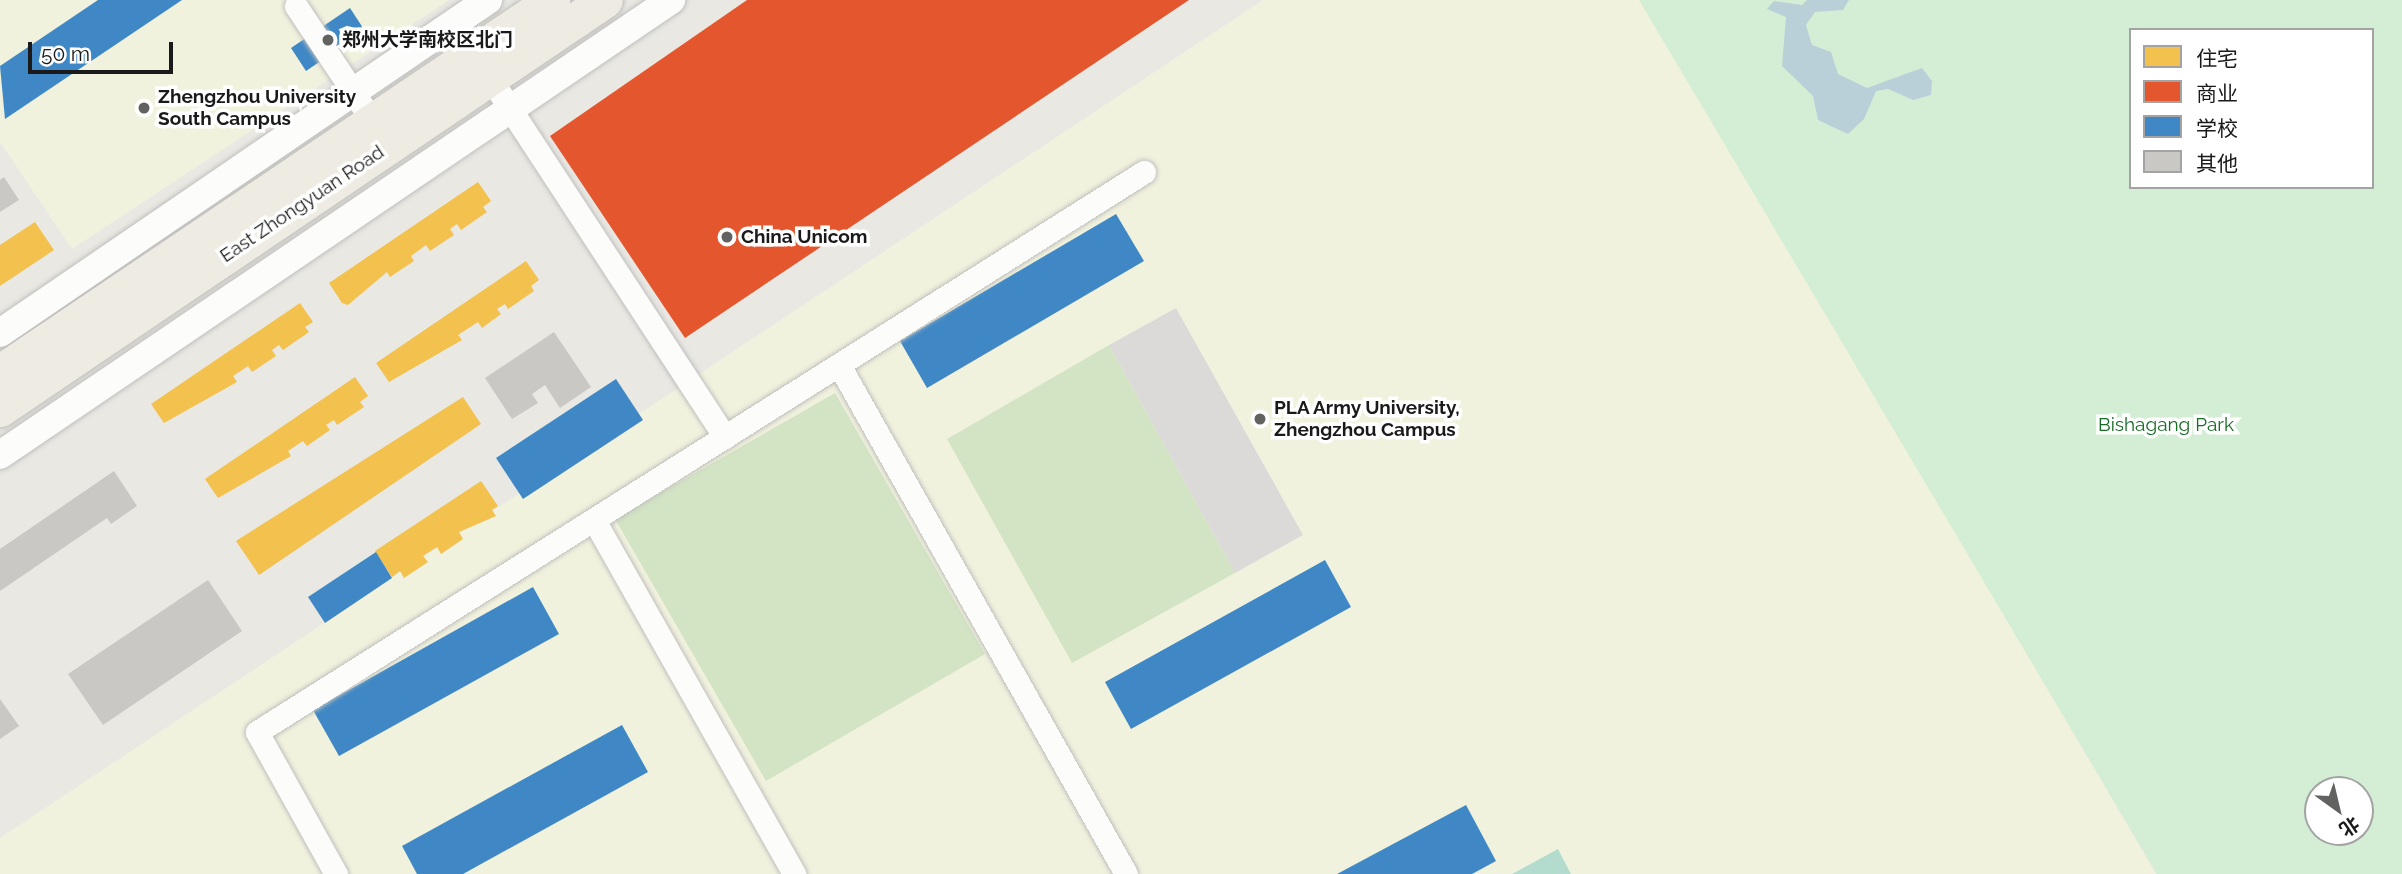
<!DOCTYPE html>
<meta charset="utf-8">
<style>
body{margin:0}
#map{position:relative;width:2402px;height:874px;overflow:hidden;background:#e9e8e3;font-family:Raleway,"Noto Sans SC",sans-serif}
div>[style]{position:absolute}
.education>*{inset:0;background:#f1f2de}
.grass>*{inset:0;background:#d2e4c4}
.park>*{inset:0;background:#d3eed5}
.pitch>*{inset:0;background:#b3dcce}
.parking>*{inset:0;background:#dbdad8}
.water>*{inset:0;background:#b9d0d9}
.homes>*{inset:0;background:#f2c14e}
.shops>*{inset:0;background:#e4572e}
.schools>*{inset:0;background:#3f88c5}
.building>*{inset:0;background:#cac8c4}
.roads{filter:drop-shadow(0 0 2px #c0bfbd) drop-shadow(0 0 2px #c0bfbd)}
.minor>*{height:23px;margin:-11.5px;padding:0 11.5px;transform-origin:11.5px;border-radius:11.5px;background:#fcfcfb}
.tertiary>*{height:28px;margin:-14px;padding:0 14px;transform-origin:14px;border-radius:14px;background:#fcfcfb}
.primary>*{height:35px;margin:-17.5px;padding:0 17.5px;transform-origin:17.5px;border-radius:17.5px;background:#eeebe3}
.dots>*{width:19px;height:19px;translate:-50% -50%;box-sizing:border-box;border:4px solid #fff;border-radius:50%}
span{translate:-50% -50%;white-space:nowrap;text-align:center;line-height:1.15;-webkit-text-stroke:7px #fff;paint-order:stroke}
.poi-label{font-size:19px;color:#1a1a1a;font-weight:700}
.left{translate:0 -50%;text-align:left}
.street-label{font-size:19px;color:#1a1a1a}
.park-label{font-size:19px;color:#166b25}
.legend{position:absolute;left:2129px;top:28px;width:245px;height:161px;box-sizing:border-box;background:#fff;border:2px solid #a3a3a3;margin:0;padding:9px 12px;list-style:none;font-size:21px;color:#1a1a1a}
.legend li{display:flex;align-items:center;gap:14px;height:35px}
.legend b{width:35px;border:2px solid #a3a3a3}
.north{position:absolute;left:2304px;top:776px;width:70px;height:70px;box-sizing:border-box;background:#fff;border:2px solid #a3a3a3;border-radius:50%;rotate:146deg;font-size:19px;font-weight:700;line-height:28px;text-align:center;color:#1a1a1a}
.north::after{content:'';display:block;margin:auto;width:24px;height:32px;background:#626260;clip-path:polygon(50% 0,100% 100%,50% 72%,0 100%)}
.scale{position:absolute;left:28px;top:42px;width:145px;height:32px;box-sizing:border-box;border:4px solid #1a1a1a;border-top:0;padding-left:9px;font-size:21px;line-height:24px;white-space:nowrap;color:#1a1a1a;-webkit-text-stroke:5px #fff;paint-order:stroke}
</style>
<div id="map">
<div class="education">
<i style="clip-path:polygon(0 0,449px 0,72px 249px,0 142px)"></i>
<i style="clip-path:polygon(1263px 0,1644px 0,2156px 874px,0 874px,0 838px)"></i>
</div>
<div class="grass">
<i style="clip-path:polygon(1109px 345px,1235px 573px,1072px 663px,947px 439px)"></i>
<i style="clip-path:polygon(835px 393px,985px 654px,766px 781px,615px 519px)"></i>
</div>
<div class="park">
<i style="clip-path:polygon(evenodd,1639px 0,2402px 0,2402px 874px,2157px 874px,1639px 0,2131px 30px,2372px 30px,2372px 187px,2131px 187px,2131px 30px,1639px 0,2318px 790px,2360px 790px,2360px 832px,2318px 832px,2318px 790px)"></i>
</div>
<div class="pitch">
<i style="clip-path:polygon(1558px 849px,1571px 874px,1512px 874px)"></i>
</div>
<div class="parking">
<i style="clip-path:polygon(1176px 308px,1303px 535px,1235px 573px,1109px 345px)"></i>
</div>
<div class="water">
<i style="clip-path:polygon(1807px 0,1849px 0,1843px 10px,1815px 12px,1806px 25px,1812px 45px,1831px 52px,1838px 74px,1867px 88px,1922px 68px,1932px 81px,1931px 95px,1913px 100px,1888px 89px,1876px 91px,1864px 119px,1848px 134px,1818px 120px,1813px 96px,1782px 66px,1786px 17px,1767px 9px,1774px 1px,1802px 5px)"></i>
</div>
<div class="homes">
<i style="clip-path:polygon(478px 182px,491px 201px,483px 207px,487px 212px,461px 230px,457px 224px,450px 229px,454px 235px,430px 251px,426px 245px,411px 256px,414px 261px,390px 277px,387px 272px,348px 305px,342px 303px,329px 283px)"></i>
<i style="clip-path:polygon(35px 222px,54px 250px,0 286px,0 245px)"></i>
<i style="clip-path:polygon(526px 261px,539px 280px,531px 286px,534px 291px,508px 309px,505px 304px,497px 309px,501px 314px,482px 328px,478px 322px,458px 335px,462px 340px,389px 382px,376px 363px)"></i>
<i style="clip-path:polygon(300px 303px,313px 322px,305px 327px,309px 332px,283px 350px,279px 345px,272px 350px,276px 356px,252px 372px,248px 366px,233px 376px,237px 382px,164px 423px,151px 404px)"></i>
<i style="clip-path:polygon(355px 377px,368px 396px,360px 402px,364px 407px,337px 425px,334px 420px,326px 425px,330px 430px,307px 446px,303px 441px,288px 451px,291px 456px,218px 498px,205px 479px)"></i>
<i style="clip-path:polygon(463px 397px,481px 424px,259px 575px,236px 541px)"></i>
<i style="clip-path:polygon(481px 481px,498px 506px,492px 510px,496px 516px,459px 532px,463px 539px,441px 554px,437px 547px,423px 556px,428px 562px,404px 578px,400px 571px,392px 577px,375px 551px)"></i>
</div>
<div class="shops">
<i style="clip-path:polygon(747px 0,1189px 0,685px 338px,550px 136px)"></i>
</div>
<div class="schools">
<i style="clip-path:polygon(98px 0,182px 0,5px 119px,0 66px)"></i>
<i style="clip-path:polygon(350px 8px,365px 31px,306px 71px,291px 48px)"></i>
<i style="clip-path:polygon(1116px 214px,1144px 261px,927px 388px,900px 341px)"></i>
<i style="clip-path:polygon(616px 379px,643px 420px,523px 499px,496px 458px)"></i>
<i style="clip-path:polygon(376px 552px,392px 578px,325px 623px,308px 597px)"></i>
<i style="clip-path:polygon(1325px 560px,1351px 607px,1131px 729px,1105px 682px)"></i>
<i style="clip-path:polygon(533px 587px,559px 634px,339px 756px,313px 710px)"></i>
<i style="clip-path:polygon(622px 725px,648px 772px,463px 874px,417px 874px,402px 846px)"></i>
<i style="clip-path:polygon(1466px 805px,1496px 861px,1472px 874px,1337px 874px)"></i>
</div>
<div class="building">
<i style="clip-path:polygon(4px 177px,19px 200px,0 212px,0 180px)"></i>
<i style="clip-path:polygon(554px 332px,591px 387px,560px 408px,545px 385px,532px 394px,538px 403px,512px 419px,485px 378px)"></i>
<i style="clip-path:polygon(114px 471px,137px 506px,111px 524px,107px 518px,0 591px,0 549px)"></i>
<i style="clip-path:polygon(208px 580px,242px 631px,103px 725px,68px 674px)"></i>
<i style="clip-path:polygon(0 699px,19px 726px,0 739px)"></i>
</div>
<div class="roads">
<div class="minor">
<i style="left:296px;top:6px;width:121px;rotate:56.4deg"></i>
<i style="left:490px;top:78px;width:429px;rotate:56.8deg"></i>
<i style="left:839px;top:365px;width:584px;rotate:60.58deg"></i>
<i style="left:594px;top:520px;width:407px;rotate:60.5deg"></i>
<i style="left:336px;top:874px;width:162px;rotate:-119.1deg"></i>
<i style="left:257px;top:732px;width:1049px;rotate:-32.27deg"></i>
</div>
<div class="tertiary">
<i style="left:0;top:333px;width:591px;rotate:-34.31deg"></i>
<i style="left:0;top:455px;width:811px;rotate:-34.14deg"></i>
</div>
<div class="primary">
<i style="left:0;top:372px;width:666px;rotate:-33.98deg"></i>
<i style="left:0;top:409px;width:730px;rotate:-34.06deg"></i>
</div>
</div>
<div class="dots">
<i style="left:328px;top:40px;background:#626260"></i>
<i style="left:144px;top:108px;background:#626260"></i>
<i style="left:727px;top:237px;background:#626260"></i>
<i style="left:1260px;top:419px;background:#626260"></i>
</div>
<div class="poi-label">
<span class="left" style="left:342px;top:40px">郑州大学南校区北门</span>
<span class="left" style="left:158px;top:108px">Zhengzhou University<br>South Campus</span>
<span class="left" style="left:741px;top:237px">China Unicom</span>
<span class="left" style="left:1274px;top:419px">PLA Army University,<br>Zhengzhou Campus</span>
</div>
<div class="street-label">
<span style="left:302px;top:204px;rotate:-34deg">East Zhongyuan Road</span>
</div>
<div class="park-label">
<span style="left:2166px;top:425px">Bishagang Park</span>
</div>
<ul class="legend">
<li><b style="height:19px;background:#f2c14e"></b>住宅</li>
<li><b style="height:19px;background:#e4572e"></b>商业</li>
<li><b style="height:19px;background:#3f88c5"></b>学校</li>
<li><b style="height:19px;background:#cac8c4"></b>其他</li>
</ul>
<div class="north">北</div>
<div class="scale">50 m</div>
</div>
